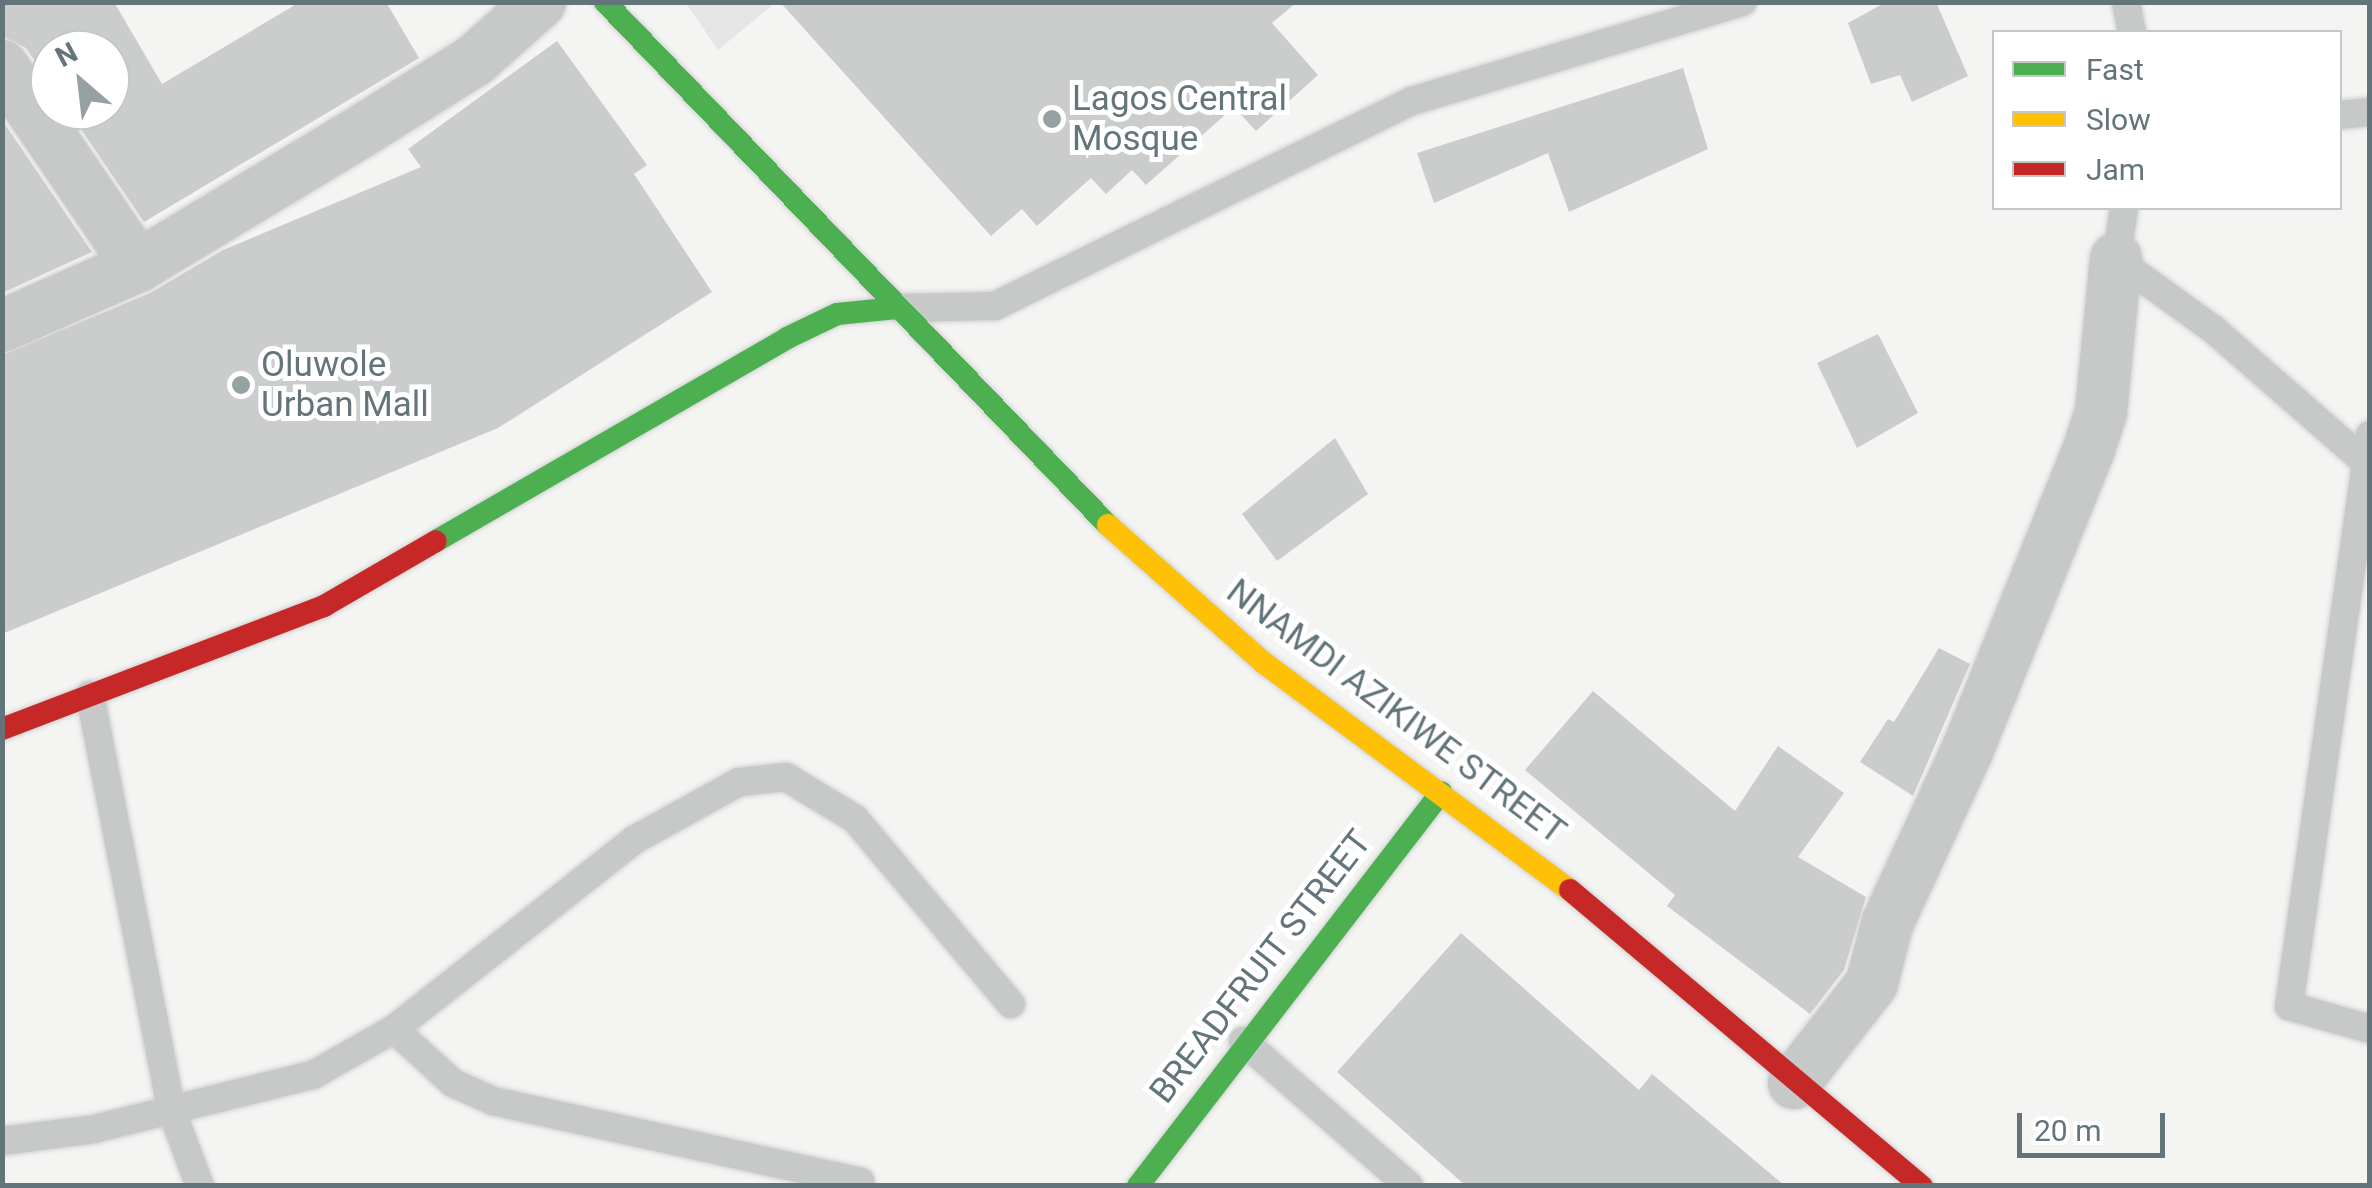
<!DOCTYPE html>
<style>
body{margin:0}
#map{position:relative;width:2372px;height:1188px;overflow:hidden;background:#f4f4f3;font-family:Roboto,sans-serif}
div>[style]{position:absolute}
.built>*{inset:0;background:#e4e5e4}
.building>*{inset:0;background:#cbcccc}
.roads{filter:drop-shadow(0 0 2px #d0d1d1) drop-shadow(0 0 2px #d0d1d1)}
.lane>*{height:28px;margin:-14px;padding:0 14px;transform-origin:14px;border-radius:14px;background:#c7c9c9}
.street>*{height:52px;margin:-26px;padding:0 26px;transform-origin:26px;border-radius:26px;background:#c7c9c9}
.fast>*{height:22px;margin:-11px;padding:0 11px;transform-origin:11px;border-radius:11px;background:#4caf50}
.slow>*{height:22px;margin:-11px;padding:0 11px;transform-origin:11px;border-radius:11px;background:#ffc107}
.jam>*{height:22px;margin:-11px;padding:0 11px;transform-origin:11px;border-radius:11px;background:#c62828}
.dots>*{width:28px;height:28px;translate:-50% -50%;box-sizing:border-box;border:5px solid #fff;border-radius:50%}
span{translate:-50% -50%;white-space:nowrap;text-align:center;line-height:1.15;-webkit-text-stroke:10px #fff;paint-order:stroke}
.poi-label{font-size:35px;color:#63757a}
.left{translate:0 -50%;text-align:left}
.street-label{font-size:35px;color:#63757a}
.frame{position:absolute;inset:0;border:5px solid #63757a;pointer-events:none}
.legend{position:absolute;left:1992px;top:30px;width:350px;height:180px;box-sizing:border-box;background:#fff;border:2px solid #c1c8ca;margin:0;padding:12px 18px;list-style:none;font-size:30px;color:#63757a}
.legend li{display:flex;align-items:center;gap:20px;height:50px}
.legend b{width:50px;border:2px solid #c1c8ca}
.north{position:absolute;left:30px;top:30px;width:100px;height:100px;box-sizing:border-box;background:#fff;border:2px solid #c1c8ca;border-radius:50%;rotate:332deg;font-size:28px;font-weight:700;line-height:40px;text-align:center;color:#63757a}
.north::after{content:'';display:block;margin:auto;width:35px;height:45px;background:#96a1a4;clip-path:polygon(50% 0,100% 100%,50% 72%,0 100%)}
.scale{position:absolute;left:2017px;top:1113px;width:148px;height:45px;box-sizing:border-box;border:5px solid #63757a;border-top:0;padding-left:12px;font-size:30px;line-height:35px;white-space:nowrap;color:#63757a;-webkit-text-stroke:8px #fff;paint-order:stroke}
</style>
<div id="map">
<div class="built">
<i style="clip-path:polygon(686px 3px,775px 3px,718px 50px)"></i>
</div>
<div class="building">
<i style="clip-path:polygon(2px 2px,114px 2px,162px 84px,300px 2px,386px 2px,419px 58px,144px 222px,68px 110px,110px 110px,110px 50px,50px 50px,50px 83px,26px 48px,2px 36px)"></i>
<i style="clip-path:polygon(780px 2px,1297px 2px,1272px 23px,1318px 75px,1256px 131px,1234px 107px,1146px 185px,1132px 170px,1106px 194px,1091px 178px,1037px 226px,1022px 209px,991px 236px)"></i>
<i style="clip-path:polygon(1886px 2px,1936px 2px,1968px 76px,1912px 102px,1900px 75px,1871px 84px,1848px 23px)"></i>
<i style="clip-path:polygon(557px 41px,647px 165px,634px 174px,712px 292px,498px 428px,2px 634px,2px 355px,150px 293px,223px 250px,421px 167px,408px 149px)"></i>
<i style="clip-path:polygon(1683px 68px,1708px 149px,1569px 212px,1548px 153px,1434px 203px,1417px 153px)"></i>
<i style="clip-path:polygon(2px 120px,92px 252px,2px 293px)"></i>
<i style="clip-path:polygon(1878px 334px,1918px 413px,1857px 448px,1817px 363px)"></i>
<i style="clip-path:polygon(1335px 438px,1368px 494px,1277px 561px,1242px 514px)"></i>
<i style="clip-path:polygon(1939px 648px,1970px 664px,1913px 796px,1860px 762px,1888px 719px,1894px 722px)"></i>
<i style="clip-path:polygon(1593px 691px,1735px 811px,1778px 746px,1844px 793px,1798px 857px,1866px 897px,1844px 970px,1810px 1014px,1667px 906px,1675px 895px,1525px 770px)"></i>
<i style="clip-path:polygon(1461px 933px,1639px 1090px,1652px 1074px,1785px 1186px,1466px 1186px,1337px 1072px)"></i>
</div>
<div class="roads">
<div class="lane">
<i style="left:2126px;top:2px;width:31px;rotate:79deg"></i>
<i style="left:2340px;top:115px;width:30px;rotate:-6deg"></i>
<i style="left:2124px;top:208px;width:52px;rotate:98.9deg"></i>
<i style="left:2116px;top:259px;width:121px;rotate:35.9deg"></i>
<i style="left:2214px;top:330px;width:207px;rotate:41.1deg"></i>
<i style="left:901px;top:308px;width:94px;rotate:-1.2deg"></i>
<i style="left:995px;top:306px;width:465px;rotate:-26.2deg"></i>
<i style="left:1412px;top:101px;width:345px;rotate:-16.7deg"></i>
<i style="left:2370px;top:435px;width:577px;rotate:98.07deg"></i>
<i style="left:2289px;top:1006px;width:84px;rotate:15.9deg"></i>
<i style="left:90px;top:695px;width:422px;rotate:78.9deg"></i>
<i style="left:171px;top:1109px;width:82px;rotate:69.4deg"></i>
<i style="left:394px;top:1029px;width:80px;rotate:42.5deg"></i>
<i style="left:453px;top:1083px;width:44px;rotate:24.2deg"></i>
<i style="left:493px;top:1101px;width:376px;rotate:12.4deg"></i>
<i style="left:1243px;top:1041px;width:220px;rotate:41.1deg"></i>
<i style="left:2px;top:1141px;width:93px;rotate:-7.4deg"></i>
<i style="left:94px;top:1129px;width:226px;rotate:-13.9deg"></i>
<i style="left:313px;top:1075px;width:93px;rotate:-29.6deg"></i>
<i style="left:394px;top:1029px;width:305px;rotate:-38.2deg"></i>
<i style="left:634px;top:840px;width:120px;rotate:-28.9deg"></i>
<i style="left:739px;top:782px;width:47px;rotate:-6.1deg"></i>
<i style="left:786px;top:777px;width:81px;rotate:31.3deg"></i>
<i style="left:855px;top:819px;width:242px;rotate:49.9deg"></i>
</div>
<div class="street">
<i style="left:2px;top:66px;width:242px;rotate:55.8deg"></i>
<i style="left:2px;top:326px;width:149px;rotate:-23.8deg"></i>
<i style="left:138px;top:266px;width:265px;rotate:-31.1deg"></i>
<i style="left:365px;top:129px;width:130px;rotate:-32.1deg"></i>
<i style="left:475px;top:60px;width:87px;rotate:-41.7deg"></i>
<i style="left:1794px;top:1083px;width:127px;rotate:-52deg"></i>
<i style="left:1872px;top:983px;width:61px;rotate:-75.7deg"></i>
<i style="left:1887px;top:924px;width:191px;rotate:-65.2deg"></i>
<i style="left:1967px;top:751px;width:326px;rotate:-68deg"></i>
<i style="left:2089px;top:449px;width:39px;rotate:-72deg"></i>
<i style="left:2101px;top:412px;width:154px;rotate:-84.4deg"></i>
</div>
<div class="fast">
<i style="left:605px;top:2px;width:726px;rotate:46.12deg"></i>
<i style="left:436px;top:541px;width:405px;rotate:-30deg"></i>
<i style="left:787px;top:338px;width:55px;rotate:-25.6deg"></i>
<i style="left:837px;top:314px;width:60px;rotate:-5.7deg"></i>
<i style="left:1138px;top:1186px;width:497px;rotate:-52.4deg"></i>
</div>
<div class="slow">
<i style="left:1108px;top:525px;width:208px;rotate:41.5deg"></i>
<i style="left:1264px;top:663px;width:381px;rotate:36.6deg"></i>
</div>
<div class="jam">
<i style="left:2px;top:729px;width:345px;rotate:-20.9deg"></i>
<i style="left:324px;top:606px;width:129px;rotate:-30.1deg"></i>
<i style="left:1570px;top:890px;width:460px;rotate:40.1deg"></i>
</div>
</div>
<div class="dots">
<i style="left:1052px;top:119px;background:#96a1a4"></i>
<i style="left:241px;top:385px;background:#96a1a4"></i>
</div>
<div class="poi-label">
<span class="left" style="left:1072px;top:119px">Lagos Central<br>Mosque</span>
<span class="left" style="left:261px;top:385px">Oluwole<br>Urban Mall</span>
</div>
<div class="street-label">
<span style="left:1396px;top:712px;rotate:37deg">NNAMDI AZIKIWE STREET</span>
<span style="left:1261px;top:967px;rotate:-52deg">BREADFRUIT STREET</span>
</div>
<div class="frame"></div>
<ul class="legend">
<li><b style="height:12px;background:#4caf50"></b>Fast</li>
<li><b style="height:12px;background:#ffc107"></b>Slow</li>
<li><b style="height:12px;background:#c62828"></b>Jam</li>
</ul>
<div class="north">N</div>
<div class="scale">20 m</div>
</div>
